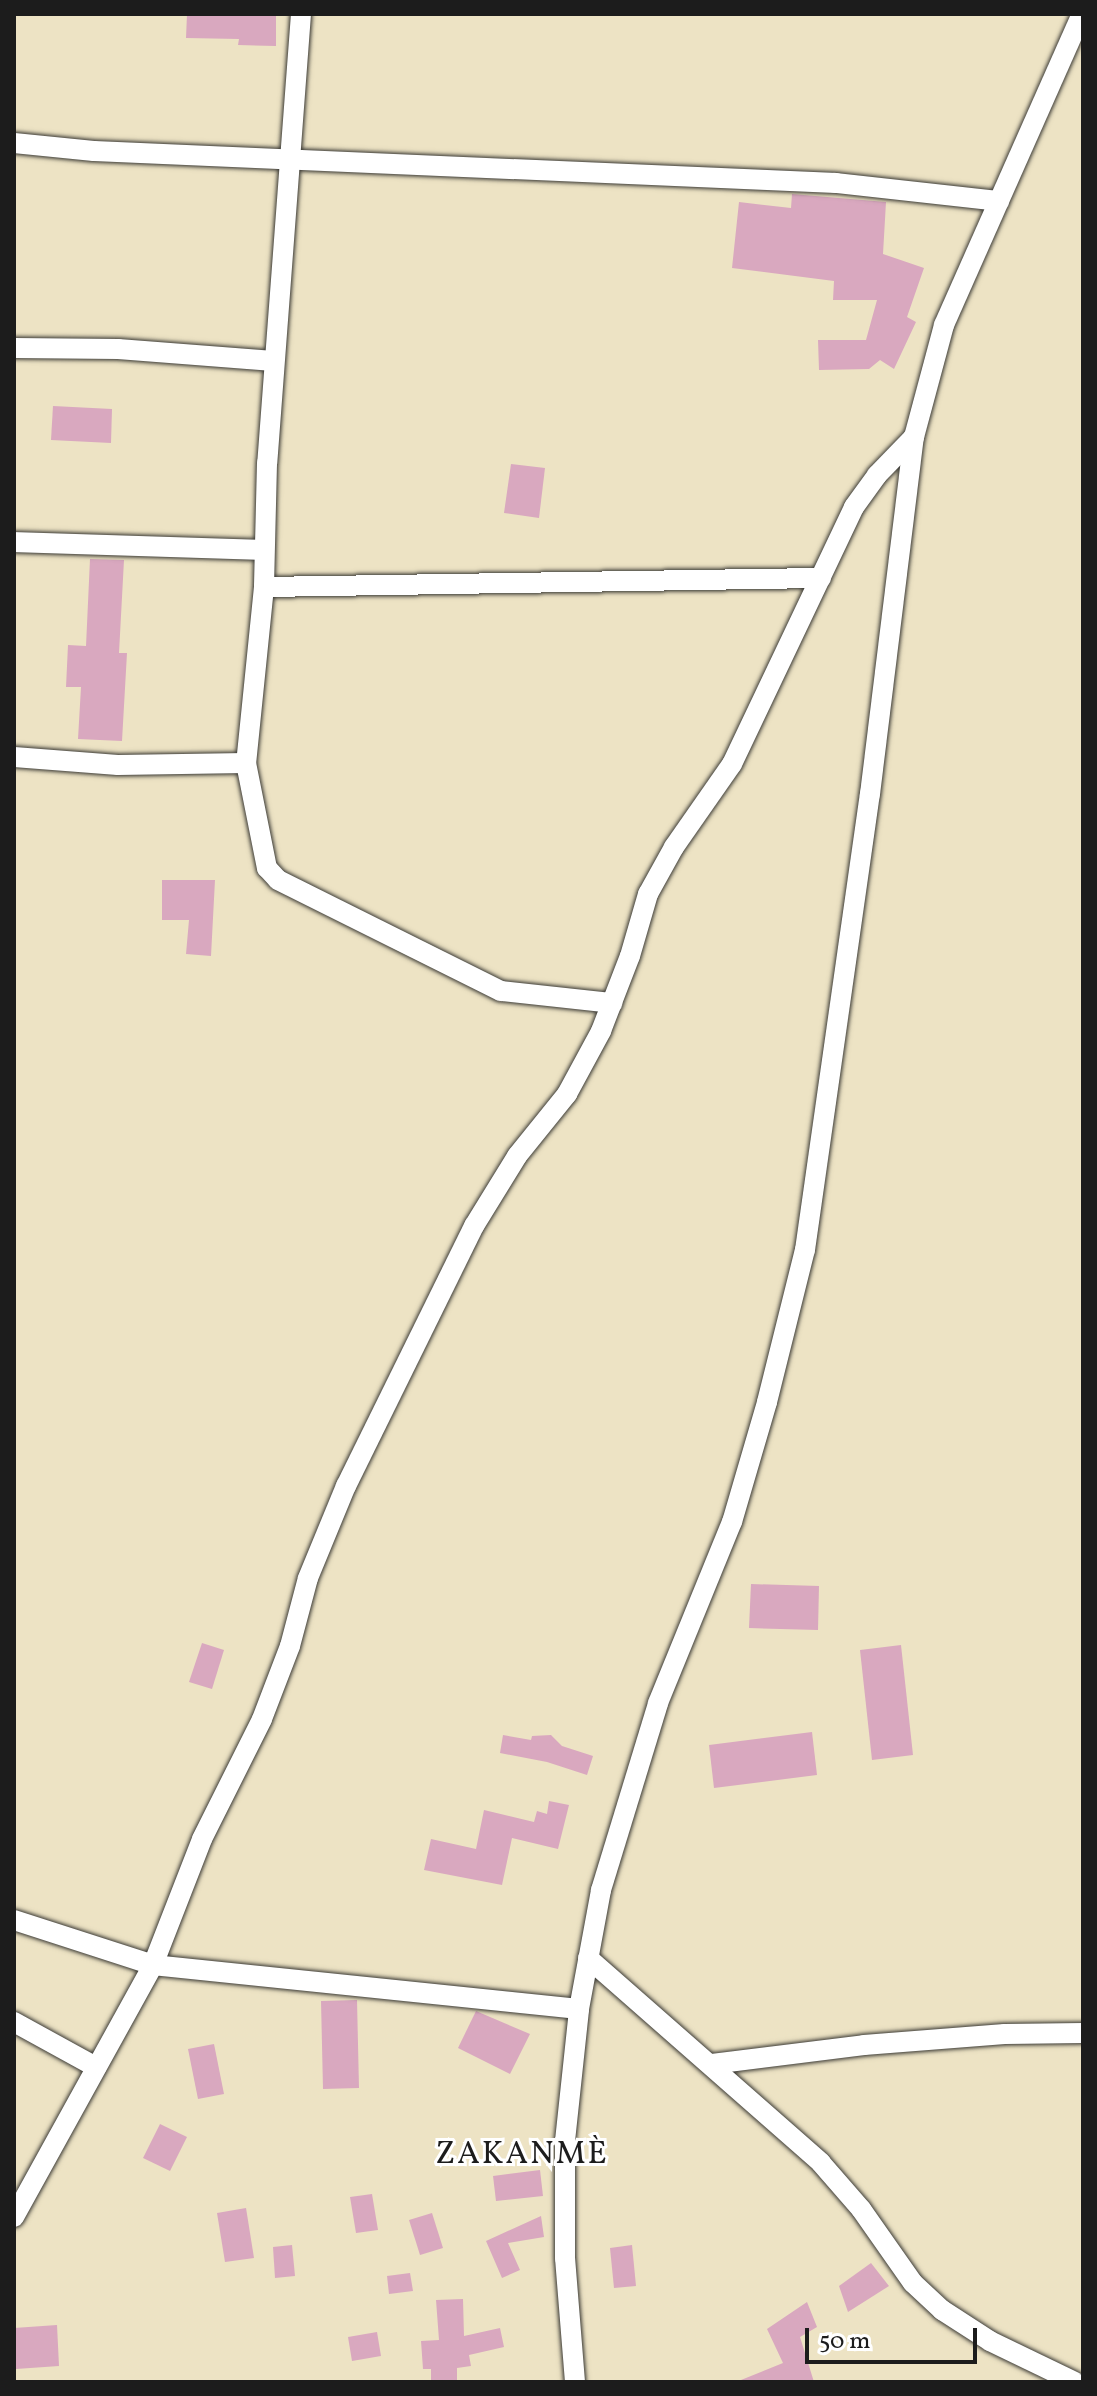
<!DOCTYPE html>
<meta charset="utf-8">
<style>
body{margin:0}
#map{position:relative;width:1097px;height:2396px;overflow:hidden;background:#ede3c4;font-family:Vollkorn,serif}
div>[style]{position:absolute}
.building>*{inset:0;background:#d9a8bf}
.roads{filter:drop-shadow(0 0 2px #3b3a35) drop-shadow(0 0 2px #3b3a35)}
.street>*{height:20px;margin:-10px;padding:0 10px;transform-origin:10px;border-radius:10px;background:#fff}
span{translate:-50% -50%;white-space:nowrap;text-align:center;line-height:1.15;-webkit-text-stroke:6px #fff;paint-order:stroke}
.quarter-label{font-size:32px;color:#1c1c1c;letter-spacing:2px}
.frame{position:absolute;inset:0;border:16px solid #1c1c1c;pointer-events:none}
.scale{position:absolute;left:805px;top:2328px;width:172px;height:36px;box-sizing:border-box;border:4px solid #1c1c1c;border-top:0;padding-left:10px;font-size:24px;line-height:28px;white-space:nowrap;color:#1c1c1c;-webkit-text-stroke:6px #fff;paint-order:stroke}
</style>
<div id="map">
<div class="building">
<i style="clip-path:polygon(187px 14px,276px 14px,276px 46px,238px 45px,239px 39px,186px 38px)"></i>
<i style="clip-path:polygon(792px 194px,886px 202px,883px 254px,924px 268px,907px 317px,916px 322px,894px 369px,880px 360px,869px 369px,819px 370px,818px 340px,866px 340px,877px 300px,833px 300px,834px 281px,732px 268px,739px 202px,791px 208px)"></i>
<i style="clip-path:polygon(53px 406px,112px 409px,111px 443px,51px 440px)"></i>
<i style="clip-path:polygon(511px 464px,545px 468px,539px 518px,504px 513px)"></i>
<i style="clip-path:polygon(90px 559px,124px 560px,119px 653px,127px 653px,122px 741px,78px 739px,81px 687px,66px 687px,68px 645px,86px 646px)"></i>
<i style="clip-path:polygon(162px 880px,215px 880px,211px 956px,186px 954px,189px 920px,162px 920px)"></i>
<i style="clip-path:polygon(751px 1584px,819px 1586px,818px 1630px,749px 1628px)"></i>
<i style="clip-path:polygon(202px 1643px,224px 1650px,212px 1689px,189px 1682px)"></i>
<i style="clip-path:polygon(901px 1645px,913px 1755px,872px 1760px,860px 1650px)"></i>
<i style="clip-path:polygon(812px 1732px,817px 1775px,714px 1788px,709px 1745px)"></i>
<i style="clip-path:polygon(503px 1735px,531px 1740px,532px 1736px,551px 1735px,562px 1746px,593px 1756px,587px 1775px,547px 1762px,500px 1753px)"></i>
<i style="clip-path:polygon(549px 1801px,569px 1805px,558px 1849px,512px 1838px,502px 1885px,424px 1870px,431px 1839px,476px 1849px,484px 1810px,534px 1822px,537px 1811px,547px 1814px)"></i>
<i style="clip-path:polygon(357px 2000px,359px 2088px,323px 2089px,321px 2001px)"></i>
<i style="clip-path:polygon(476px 2011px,530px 2034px,510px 2074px,458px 2048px)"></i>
<i style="clip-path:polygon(214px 2044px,224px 2094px,198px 2099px,188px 2049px)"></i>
<i style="clip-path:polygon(160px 2124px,187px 2137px,170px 2171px,143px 2158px)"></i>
<i style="clip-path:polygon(540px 2170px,543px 2196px,496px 2201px,493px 2176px)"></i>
<i style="clip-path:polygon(372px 2194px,378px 2230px,356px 2233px,350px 2197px)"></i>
<i style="clip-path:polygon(246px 2208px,254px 2258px,225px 2262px,217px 2213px)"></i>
<i style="clip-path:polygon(432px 2213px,443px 2248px,420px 2255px,409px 2220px)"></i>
<i style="clip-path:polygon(541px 2216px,544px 2237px,508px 2243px,520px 2270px,502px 2278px,486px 2241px)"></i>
<i style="clip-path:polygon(292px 2245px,295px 2276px,275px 2278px,273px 2247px)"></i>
<i style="clip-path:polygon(632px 2245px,636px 2286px,614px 2288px,610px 2248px)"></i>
<i style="clip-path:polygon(871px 2263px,889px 2286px,848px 2312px,839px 2286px)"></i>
<i style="clip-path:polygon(410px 2273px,413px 2291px,389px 2294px,387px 2276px)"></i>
<i style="clip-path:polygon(463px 2299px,464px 2336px,500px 2328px,504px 2347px,469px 2355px,471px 2366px,457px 2368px,457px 2382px,431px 2382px,431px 2369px,423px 2369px,421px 2341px,439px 2340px,436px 2300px)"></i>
<i style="clip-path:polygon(807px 2302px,817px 2327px,800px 2337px,814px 2382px,736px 2382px,783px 2363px,767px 2329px)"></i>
<i style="clip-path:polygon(57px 2325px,59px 2366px,16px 2369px,14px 2328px)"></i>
<i style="clip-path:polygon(377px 2332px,381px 2356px,352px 2361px,348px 2337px)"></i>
</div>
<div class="roads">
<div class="street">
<i style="left:301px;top:14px;width:450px;rotate:94.3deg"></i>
<i style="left:267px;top:463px;width:124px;rotate:91.4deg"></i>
<i style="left:264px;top:587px;width:177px;rotate:95.8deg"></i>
<i style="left:246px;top:763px;width:107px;rotate:78.7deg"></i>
<i style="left:267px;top:868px;width:16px;rotate:47deg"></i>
<i style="left:278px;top:880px;width:249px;rotate:26.5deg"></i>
<i style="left:501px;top:991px;width:112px;rotate:6.2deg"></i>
<i style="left:14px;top:143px;width:80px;rotate:5.7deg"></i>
<i style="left:94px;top:151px;width:743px;rotate:2.47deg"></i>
<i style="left:836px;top:183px;width:164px;rotate:6.3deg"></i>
<i style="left:14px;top:348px;width:104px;rotate:0.6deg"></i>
<i style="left:118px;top:349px;width:156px;rotate:4.4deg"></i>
<i style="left:14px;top:542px;width:249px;rotate:1.8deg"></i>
<i style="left:264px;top:587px;width:557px;rotate:-0.93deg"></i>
<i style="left:14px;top:757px;width:104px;rotate:4.4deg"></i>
<i style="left:118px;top:765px;width:128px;rotate:-0.9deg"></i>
<i style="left:14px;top:1920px;width:146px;rotate:17.9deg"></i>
<i style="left:153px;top:1965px;width:135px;rotate:-68.7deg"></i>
<i style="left:202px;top:1839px;width:134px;rotate:-63.4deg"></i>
<i style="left:262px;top:1719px;width:78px;rotate:-69deg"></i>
<i style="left:290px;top:1646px;width:70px;rotate:-75.2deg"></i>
<i style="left:308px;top:1578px;width:100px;rotate:-67.6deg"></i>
<i style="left:346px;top:1486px;width:290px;rotate:-63.8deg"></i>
<i style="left:474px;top:1226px;width:82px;rotate:-58.4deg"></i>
<i style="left:517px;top:1156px;width:80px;rotate:-51.1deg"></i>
<i style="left:567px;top:1094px;width:72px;rotate:-61.6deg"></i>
<i style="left:601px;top:1031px;width:80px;rotate:-68.9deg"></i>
<i style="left:630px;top:956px;width:65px;rotate:-73.8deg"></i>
<i style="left:648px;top:894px;width:54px;rotate:-61deg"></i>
<i style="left:674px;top:847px;width:101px;rotate:-55.1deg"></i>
<i style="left:732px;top:764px;width:284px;rotate:-64.6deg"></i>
<i style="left:854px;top:507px;width:39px;rotate:-54deg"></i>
<i style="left:877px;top:475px;width:53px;rotate:-45.8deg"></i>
<i style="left:588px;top:1958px;width:310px;rotate:41.3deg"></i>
<i style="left:821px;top:2163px;width:61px;rotate:49deg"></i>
<i style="left:861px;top:2209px;width:90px;rotate:54.9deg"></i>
<i style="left:913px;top:2283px;width:40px;rotate:43deg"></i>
<i style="left:942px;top:2310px;width:57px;rotate:32.9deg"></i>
<i style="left:990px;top:2341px;width:94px;rotate:25.8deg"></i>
<i style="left:14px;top:2022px;width:94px;rotate:28.8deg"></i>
<i style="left:712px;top:2064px;width:153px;rotate:-7.1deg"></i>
<i style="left:864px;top:2045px;width:141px;rotate:-4.5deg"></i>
<i style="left:1005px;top:2034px;width:78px;rotate:-0.7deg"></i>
<i style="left:14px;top:2217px;width:288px;rotate:-61.1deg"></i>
<i style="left:153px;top:1965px;width:428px;rotate:5.9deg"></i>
<i style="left:575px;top:2382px;width:124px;rotate:-94.6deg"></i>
<i style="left:565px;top:2258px;width:117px;rotate:-90deg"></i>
<i style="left:565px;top:2141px;width:133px;rotate:-83.9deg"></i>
<i style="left:579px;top:2009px;width:121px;rotate:-79.5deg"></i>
<i style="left:601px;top:1890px;width:195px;rotate:-73deg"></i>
<i style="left:658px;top:1703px;width:196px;rotate:-67.8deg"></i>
<i style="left:732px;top:1522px;width:125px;rotate:-73.7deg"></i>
<i style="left:767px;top:1402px;width:157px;rotate:-76deg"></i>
<i style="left:805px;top:1250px;width:461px;rotate:-81.9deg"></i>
<i style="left:870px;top:794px;width:360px;rotate:-83deg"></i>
<i style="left:914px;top:437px;width:116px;rotate:-75deg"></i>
<i style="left:944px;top:325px;width:340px;rotate:-66.1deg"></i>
</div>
</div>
<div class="quarter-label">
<span style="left:522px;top:2155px">ZAKANMÈ</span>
</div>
<div class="frame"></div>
<div class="scale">50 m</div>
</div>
